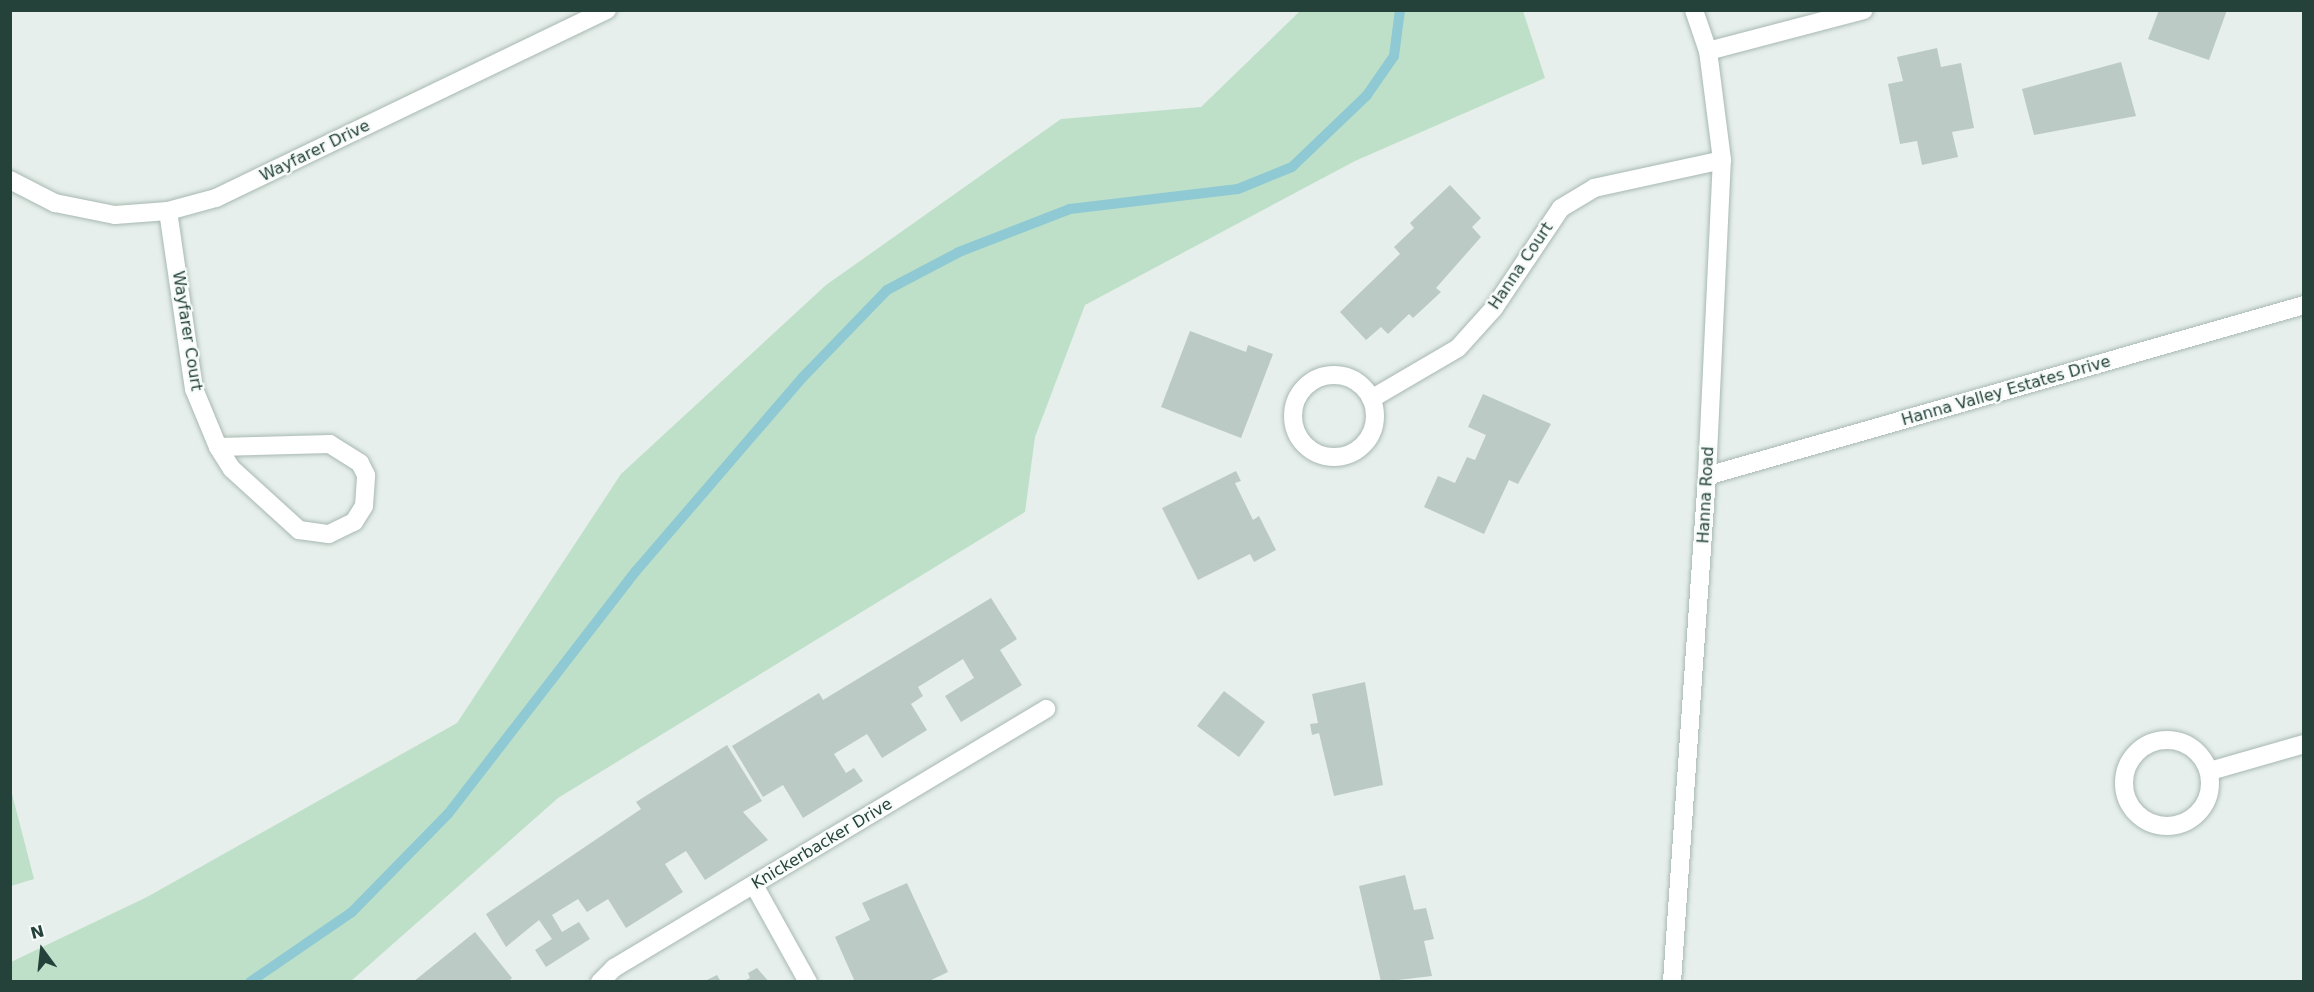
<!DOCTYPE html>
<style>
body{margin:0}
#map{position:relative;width:2314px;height:992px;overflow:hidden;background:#e6efeb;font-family:"DejaVu Sans",sans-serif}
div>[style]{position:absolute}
.green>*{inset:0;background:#bfe0c8}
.stream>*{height:10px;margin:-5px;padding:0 5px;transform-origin:5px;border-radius:5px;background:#8ec9d4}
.building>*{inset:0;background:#bbcac4}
.roads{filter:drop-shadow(0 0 2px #a8b8b2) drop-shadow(0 0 2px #a8b8b2)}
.street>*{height:18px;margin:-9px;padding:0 9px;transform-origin:9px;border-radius:9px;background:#fff}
.street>.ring{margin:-9px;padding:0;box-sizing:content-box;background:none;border:18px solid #fff;border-radius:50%}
.secondary>*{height:18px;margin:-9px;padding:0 9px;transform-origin:9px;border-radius:9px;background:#fff}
span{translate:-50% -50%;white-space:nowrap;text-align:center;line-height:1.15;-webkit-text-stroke:4.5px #f7fbf9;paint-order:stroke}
.street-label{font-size:16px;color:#24423a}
.frame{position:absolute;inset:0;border:12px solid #24423a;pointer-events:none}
.north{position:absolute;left:12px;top:920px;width:60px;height:60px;-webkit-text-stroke:4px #f7fbf9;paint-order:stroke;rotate:345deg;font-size:16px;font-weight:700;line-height:24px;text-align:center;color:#24423a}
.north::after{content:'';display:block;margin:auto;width:21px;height:27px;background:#24423a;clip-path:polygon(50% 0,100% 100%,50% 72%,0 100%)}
</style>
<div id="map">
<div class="green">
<i style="clip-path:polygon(1300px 11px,1523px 11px,1545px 78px,1355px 161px,1085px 305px,1035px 437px,1025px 512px,558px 798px,351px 981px,11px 981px,11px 962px,147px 897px,457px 723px,621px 474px,826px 285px,1061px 119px,1201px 107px)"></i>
<i style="clip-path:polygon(10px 786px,34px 879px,11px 886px,10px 886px)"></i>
</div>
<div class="stream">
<i style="left:250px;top:982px;width:124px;rotate:-34.5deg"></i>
<i style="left:352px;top:912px;width:137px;rotate:-45.6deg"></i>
<i style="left:448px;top:814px;width:307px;rotate:-52.3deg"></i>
<i style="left:636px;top:571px;width:256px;rotate:-49.3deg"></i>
<i style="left:803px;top:377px;width:121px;rotate:-46deg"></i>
<i style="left:887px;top:290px;width:81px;rotate:-27.8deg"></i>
<i style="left:959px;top:252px;width:119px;rotate:-21.2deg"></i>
<i style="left:1070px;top:209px;width:169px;rotate:-6.8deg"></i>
<i style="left:1238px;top:189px;width:58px;rotate:-22.2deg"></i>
<i style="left:1292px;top:167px;width:104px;rotate:-43.8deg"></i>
<i style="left:1367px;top:95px;width:47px;rotate:-55.3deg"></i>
<i style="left:1394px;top:56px;width:46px;rotate:-82.6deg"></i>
</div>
<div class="building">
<i style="clip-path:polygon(2159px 10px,2227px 10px,2209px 60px,2148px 39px)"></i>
<i style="clip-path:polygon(1937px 48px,1941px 67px,1961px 63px,1974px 128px,1952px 132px,1958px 157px,1922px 165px,1917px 141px,1900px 144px,1888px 84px,1903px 81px,1897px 57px)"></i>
<i style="clip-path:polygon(2121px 62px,2136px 116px,2034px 135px,2022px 89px)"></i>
<i style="clip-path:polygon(1450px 185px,1481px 218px,1472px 227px,1481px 237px,1436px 288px,1441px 292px,1413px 318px,1409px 314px,1388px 334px,1381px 327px,1366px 340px,1340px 312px,1400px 254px,1394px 247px,1414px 228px,1410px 223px)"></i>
<i style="clip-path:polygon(1190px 331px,1246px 352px,1248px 345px,1273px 354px,1241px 438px,1161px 407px)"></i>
<i style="clip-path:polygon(1483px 394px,1551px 424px,1518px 484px,1509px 480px,1484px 534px,1424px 507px,1438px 476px,1455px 483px,1467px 457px,1475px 460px,1486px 435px,1468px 427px)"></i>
<i style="clip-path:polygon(1236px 471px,1241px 481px,1235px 483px,1253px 520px,1259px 516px,1276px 550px,1254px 562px,1250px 554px,1198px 580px,1162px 508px)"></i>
<i style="clip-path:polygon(991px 598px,1017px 639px,1000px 650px,1022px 685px,961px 722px,945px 696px,974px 678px,963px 659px,918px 687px,923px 696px,911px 704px,927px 730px,882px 758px,867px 734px,834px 754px,846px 773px,854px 768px,863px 781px,803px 818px,783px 785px,763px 797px,732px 746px,819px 693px,823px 700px)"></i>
<i style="clip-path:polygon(1365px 682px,1383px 785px,1334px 796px,1319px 733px,1312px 735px,1310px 724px,1318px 723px,1312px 694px)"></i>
<i style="clip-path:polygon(1224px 691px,1265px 722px,1239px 757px,1197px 726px)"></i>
<i style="clip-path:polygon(727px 745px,762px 801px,743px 812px,768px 840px,705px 880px,686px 851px,665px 864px,683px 892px,626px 928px,608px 899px,587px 912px,578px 899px,552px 915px,562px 932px,579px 922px,590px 939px,546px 967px,535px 950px,552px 939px,539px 920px,506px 947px,486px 914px,641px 809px,636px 802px)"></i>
<i style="clip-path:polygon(1405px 875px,1414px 910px,1426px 908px,1434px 939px,1424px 941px,1432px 976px,1381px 982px,1359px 886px)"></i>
<i style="clip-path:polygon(907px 883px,948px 972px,927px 982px,855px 982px,835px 937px,870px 920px,862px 903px)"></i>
<i style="clip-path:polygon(475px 932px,512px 978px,508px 982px,413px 982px)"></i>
<i style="clip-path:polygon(757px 968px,769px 982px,742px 982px,750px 978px,748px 973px)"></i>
<i style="clip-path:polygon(717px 975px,721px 982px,703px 982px)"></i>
</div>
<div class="roads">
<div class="street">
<i style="left:1708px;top:51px;width:161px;rotate:-14.7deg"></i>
<i style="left:10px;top:180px;width:51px;rotate:27.1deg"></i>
<i style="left:55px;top:203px;width:61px;rotate:11.3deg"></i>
<i style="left:115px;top:215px;width:53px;rotate:-4.3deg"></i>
<i style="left:168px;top:211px;width:50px;rotate:-15.2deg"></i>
<i style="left:216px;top:198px;width:434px;rotate:-25.7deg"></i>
<i style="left:168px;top:211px;width:180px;rotate:81.7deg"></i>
<i style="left:194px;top:389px;width:63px;rotate:67.5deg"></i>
<i style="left:218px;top:447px;width:26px;rotate:58deg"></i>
<i style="left:232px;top:469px;width:91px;rotate:42.3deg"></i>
<i style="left:299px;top:530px;width:30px;rotate:8deg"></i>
<i style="left:329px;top:534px;width:28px;rotate:-26deg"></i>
<i style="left:354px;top:522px;width:19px;rotate:-58deg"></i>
<i style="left:364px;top:506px;width:31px;rotate:-86deg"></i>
<i style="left:366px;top:475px;width:13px;rotate:-117deg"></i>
<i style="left:360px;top:463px;width:36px;rotate:-148deg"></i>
<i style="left:330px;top:444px;width:112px;rotate:178.5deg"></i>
<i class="ring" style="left:1293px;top:375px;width:64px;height:64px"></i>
<i style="left:1371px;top:399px;width:101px;rotate:-30.4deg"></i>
<i style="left:1458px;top:348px;width:54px;rotate:-48deg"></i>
<i style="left:1494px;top:308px;width:120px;rotate:-56.2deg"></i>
<i style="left:1561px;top:208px;width:39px;rotate:-31deg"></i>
<i style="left:1594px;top:188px;width:131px;rotate:-12.3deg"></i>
<i style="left:1707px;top:476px;width:621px;rotate:-15.98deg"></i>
<i class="ring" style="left:2124px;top:740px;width:68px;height:68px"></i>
<i style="left:2210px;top:771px;width:98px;rotate:-16deg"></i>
<i style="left:754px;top:885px;width:111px;rotate:60.9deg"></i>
<i style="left:600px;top:982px;width:20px;rotate:-45deg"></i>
<i style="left:614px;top:968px;width:504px;rotate:-30.94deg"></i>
</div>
<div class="secondary">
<i style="left:1672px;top:982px;width:507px;rotate:-86.04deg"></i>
<i style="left:1707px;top:476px;width:316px;rotate:-87.3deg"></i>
<i style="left:1722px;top:160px;width:110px;rotate:-97.3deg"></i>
<i style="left:1708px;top:51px;width:43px;rotate:-108.9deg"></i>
</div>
</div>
<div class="street-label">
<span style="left:315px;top:151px;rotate:-26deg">Wayfarer Drive</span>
<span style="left:1521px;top:266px;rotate:-56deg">Hanna Court</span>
<span style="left:187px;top:331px;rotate:81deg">Wayfarer Court</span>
<span style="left:2006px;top:391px;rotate:-16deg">Hanna Valley Estates Drive</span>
<span style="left:1706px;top:495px;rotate:-87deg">Hanna Road</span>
<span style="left:822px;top:844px;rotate:-31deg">Knickerbacker Drive</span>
</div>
<div class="frame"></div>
<div class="north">N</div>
</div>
